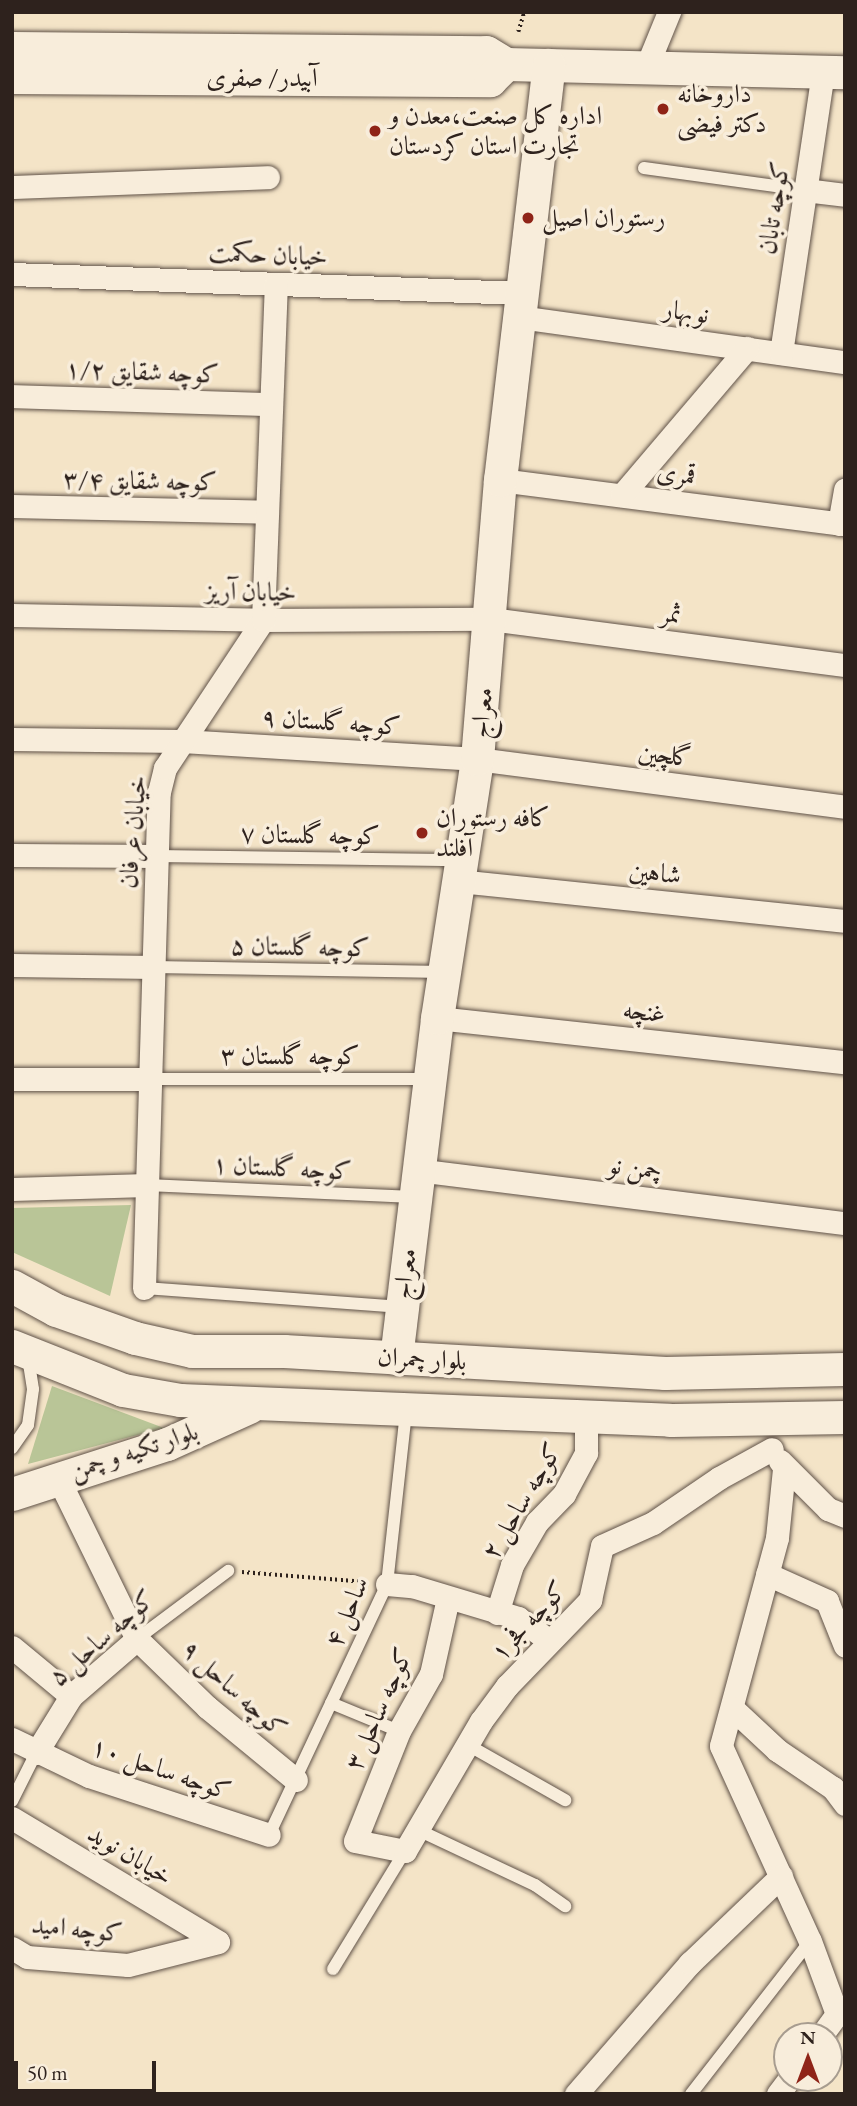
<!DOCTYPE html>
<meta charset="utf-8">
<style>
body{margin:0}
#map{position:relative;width:857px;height:2106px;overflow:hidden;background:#f4e4c7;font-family:"EB Garamond",Amiri,serif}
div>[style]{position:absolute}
.green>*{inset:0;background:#b9c597}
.path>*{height:3.5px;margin-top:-1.75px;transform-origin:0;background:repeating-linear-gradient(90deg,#2e221d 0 2px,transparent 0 5.5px)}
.roads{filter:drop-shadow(0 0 2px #605248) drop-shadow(0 0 2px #605248)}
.lane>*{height:12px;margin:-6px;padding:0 6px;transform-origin:6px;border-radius:6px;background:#f8eddb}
.street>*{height:23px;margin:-11.5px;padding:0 11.5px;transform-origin:11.5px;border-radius:11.5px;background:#f8eddb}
.secondary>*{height:33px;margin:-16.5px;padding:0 16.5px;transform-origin:16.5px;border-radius:16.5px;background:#f8eddb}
.dots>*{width:19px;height:19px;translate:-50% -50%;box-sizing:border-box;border:4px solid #f8eddb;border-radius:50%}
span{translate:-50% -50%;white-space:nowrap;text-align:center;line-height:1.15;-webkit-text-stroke:7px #f8eddb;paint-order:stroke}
.street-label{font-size:26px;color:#2e221d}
.poi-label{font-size:26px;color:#2e221d}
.left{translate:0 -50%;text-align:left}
.frame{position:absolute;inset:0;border:14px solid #2e221d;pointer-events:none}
.north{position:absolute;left:773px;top:2022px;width:70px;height:70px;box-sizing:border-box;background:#f8eddb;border:2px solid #a79c8f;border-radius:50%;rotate:0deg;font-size:19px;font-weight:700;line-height:28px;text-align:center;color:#2e221d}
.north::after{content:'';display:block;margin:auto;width:24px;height:32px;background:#8f2418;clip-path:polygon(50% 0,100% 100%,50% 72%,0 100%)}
.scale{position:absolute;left:14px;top:2061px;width:142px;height:32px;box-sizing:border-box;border:4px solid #2e221d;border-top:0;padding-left:9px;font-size:21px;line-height:24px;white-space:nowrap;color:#2e221d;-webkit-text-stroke:5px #f8eddb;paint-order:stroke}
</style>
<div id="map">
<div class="green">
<i style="clip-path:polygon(131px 1205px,110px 1296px,12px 1252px,12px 1208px)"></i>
<i style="clip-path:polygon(52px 1386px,164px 1428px,28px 1464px)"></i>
</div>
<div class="path">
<i style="left:518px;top:32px;width:21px;rotate:-73deg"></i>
<i style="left:242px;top:1572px;width:125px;rotate:4.6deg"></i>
</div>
<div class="roads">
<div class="lane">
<i style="left:644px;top:168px;width:162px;rotate:7.8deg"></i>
<i style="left:157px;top:856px;width:304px;rotate:0.8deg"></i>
<i style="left:154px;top:967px;width:290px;rotate:1deg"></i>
<i style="left:151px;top:1079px;width:276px"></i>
<i style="left:147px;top:1185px;width:267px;rotate:2.6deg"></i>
<i style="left:144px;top:1288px;width:259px;rotate:4.2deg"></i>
<i style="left:12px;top:1448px;width:28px;rotate:-55deg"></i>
<i style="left:28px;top:1425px;width:36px;rotate:-82deg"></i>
<i style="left:33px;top:1389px;width:32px;rotate:-99deg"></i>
<i style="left:137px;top:1639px;width:114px;rotate:-36.8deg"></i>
<i style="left:331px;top:1703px;width:74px;rotate:22.4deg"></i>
<i style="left:468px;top:1745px;width:112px;rotate:29.6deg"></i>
<i style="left:12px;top:1801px;width:54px;rotate:-63.4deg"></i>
<i style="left:416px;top:1829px;width:132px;rotate:25.2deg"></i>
<i style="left:535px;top:1885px;width:37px;rotate:35deg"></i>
<i style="left:269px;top:1835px;width:277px;rotate:-64.8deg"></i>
<i style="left:387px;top:1584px;width:174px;rotate:-83.7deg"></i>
<i style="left:333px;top:1969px;width:138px;rotate:-58.6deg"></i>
<i style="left:691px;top:2094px;width:194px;rotate:-52.1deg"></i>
</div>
<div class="street">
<i style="left:646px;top:68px;width:61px;rotate:-67.7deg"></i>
<i style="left:12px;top:187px;width:256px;rotate:-2.2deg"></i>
<i style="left:805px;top:190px;width:40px;rotate:7.1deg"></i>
<i style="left:12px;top:274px;width:509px;rotate:2.14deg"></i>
<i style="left:519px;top:317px;width:329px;rotate:7.9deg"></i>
<i style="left:781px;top:353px;width:285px;rotate:-81.5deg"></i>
<i style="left:12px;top:396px;width:257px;rotate:1.8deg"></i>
<i style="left:500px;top:480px;width:348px;rotate:7.3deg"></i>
<i style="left:622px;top:495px;width:193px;rotate:-49.6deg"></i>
<i style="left:12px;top:506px;width:255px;rotate:1.3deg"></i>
<i style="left:839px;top:524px;width:35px;rotate:-80deg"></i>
<i style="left:12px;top:615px;width:251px;rotate:1.1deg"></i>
<i style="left:263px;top:620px;width:227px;rotate:-0.3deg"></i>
<i style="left:490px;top:619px;width:358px;rotate:7.4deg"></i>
<i style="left:12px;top:739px;width:170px;rotate:0.7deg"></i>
<i style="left:182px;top:741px;width:296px;rotate:3.5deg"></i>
<i style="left:477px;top:759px;width:371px;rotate:7.4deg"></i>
<i style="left:12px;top:855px;width:145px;rotate:0.4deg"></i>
<i style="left:459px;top:881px;width:388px;rotate:5.9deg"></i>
<i style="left:12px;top:965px;width:142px;rotate:0.8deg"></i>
<i style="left:437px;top:1018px;width:410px;rotate:6.2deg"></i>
<i style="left:12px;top:1079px;width:139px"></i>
<i style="left:417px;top:1170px;width:431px;rotate:7.1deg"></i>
<i style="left:12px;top:1189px;width:135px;rotate:-1.7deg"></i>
<i style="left:144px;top:1288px;width:496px;rotate:-88.3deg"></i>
<i style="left:159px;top:792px;width:25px;rotate:-76deg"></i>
<i style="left:165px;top:768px;width:178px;rotate:-56.5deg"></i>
<i style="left:263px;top:620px;width:336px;rotate:-87.8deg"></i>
<i style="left:780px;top:1461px;width:68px;rotate:45deg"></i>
<i style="left:828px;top:1509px;width:18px;rotate:22deg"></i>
<i style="left:784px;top:1469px;width:69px;rotate:95.8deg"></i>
<i style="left:777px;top:1538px;width:215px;rotate:105.1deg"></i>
<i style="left:721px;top:1746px;width:214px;rotate:65.5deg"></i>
<i style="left:810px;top:1941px;width:78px;rotate:69.7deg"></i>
<i style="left:837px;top:2014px;width:27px;rotate:126deg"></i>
<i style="left:57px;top:1476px;width:182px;rotate:63.9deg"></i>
<i style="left:137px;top:1639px;width:98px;rotate:44.2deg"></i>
<i style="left:207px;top:1707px;width:115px;rotate:39.4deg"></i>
<i style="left:767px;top:1574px;width:66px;rotate:24.2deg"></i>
<i style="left:827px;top:1601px;width:48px;rotate:68.2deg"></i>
<i style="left:387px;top:1584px;width:25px;rotate:5deg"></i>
<i style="left:412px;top:1586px;width:111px;rotate:16.8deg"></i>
<i style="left:518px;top:1618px;width:39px;rotate:36deg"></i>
<i style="left:448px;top:1598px;width:78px;rotate:102.6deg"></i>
<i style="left:431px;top:1674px;width:65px;rotate:119.3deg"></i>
<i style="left:399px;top:1731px;width:118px;rotate:111.8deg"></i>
<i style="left:355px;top:1841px;width:51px;rotate:11.3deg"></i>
<i style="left:405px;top:1851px;width:151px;rotate:-59.7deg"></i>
<i style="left:481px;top:1721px;width:44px;rotate:-53.4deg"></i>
<i style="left:507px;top:1686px;width:120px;rotate:-46deg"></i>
<i style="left:590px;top:1600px;width:55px;rotate:-77.5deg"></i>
<i style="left:602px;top:1546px;width:56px;rotate:-24.3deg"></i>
<i style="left:653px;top:1523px;width:80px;rotate:-34.3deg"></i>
<i style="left:719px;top:1478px;width:60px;rotate:-28.7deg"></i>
<i style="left:497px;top:1613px;width:50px;rotate:-72.6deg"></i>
<i style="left:512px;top:1565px;width:50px;rotate:-59.8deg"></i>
<i style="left:537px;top:1522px;width:39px;rotate:-46deg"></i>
<i style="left:564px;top:1494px;width:47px;rotate:-61.8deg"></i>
<i style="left:586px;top:1453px;width:37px;rotate:-90deg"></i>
<i style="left:12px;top:1647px;width:77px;rotate:39.7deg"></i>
<i style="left:732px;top:1708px;width:62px;rotate:43deg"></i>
<i style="left:777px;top:1750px;width:68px;rotate:34.2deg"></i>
<i style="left:833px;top:1788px;width:20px;rotate:53deg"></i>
<i style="left:12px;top:1739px;width:85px;rotate:25.7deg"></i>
<i style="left:89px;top:1776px;width:189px;rotate:18.1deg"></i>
<i style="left:36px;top:1753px;width:67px;rotate:-58.4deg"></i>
<i style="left:71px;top:1696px;width:87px;rotate:-40.8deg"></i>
<i style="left:12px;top:1818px;width:240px;rotate:31deg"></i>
<i style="left:12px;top:1948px;width:17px;rotate:31deg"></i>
<i style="left:27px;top:1957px;width:101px;rotate:4.5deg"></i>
<i style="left:128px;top:1965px;width:93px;rotate:-14.3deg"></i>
<i style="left:576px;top:2094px;width:174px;rotate:-49deg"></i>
<i style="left:690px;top:1963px;width:126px;rotate:-43.7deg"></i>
<i style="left:778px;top:2094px;width:20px;rotate:-53deg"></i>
</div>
<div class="secondary">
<i style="left:12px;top:48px;width:474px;rotate:0.5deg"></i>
<i style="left:486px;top:52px;width:23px;rotate:31deg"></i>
<i style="left:506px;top:64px;width:339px;rotate:1.4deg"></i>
<i style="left:12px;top:77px;width:478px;rotate:0.4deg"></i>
<i style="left:490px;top:80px;width:23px;rotate:-45deg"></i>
<i style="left:12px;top:1286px;width:50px;rotate:28.6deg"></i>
<i style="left:56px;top:1310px;width:84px;rotate:19.5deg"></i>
<i style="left:135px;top:1338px;width:58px;rotate:12.8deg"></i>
<i style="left:192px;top:1351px;width:92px"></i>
<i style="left:284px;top:1351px;width:382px;rotate:3.3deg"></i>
<i style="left:665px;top:1373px;width:180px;rotate:-1.3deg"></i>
<i style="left:12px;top:1346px;width:119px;rotate:21.6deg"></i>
<i style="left:123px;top:1390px;width:58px;rotate:10deg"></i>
<i style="left:180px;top:1400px;width:489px;rotate:2.3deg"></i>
<i style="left:669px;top:1420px;width:176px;rotate:-1deg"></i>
<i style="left:396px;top:1358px;width:342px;rotate:-83.1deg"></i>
<i style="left:437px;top:1018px;width:262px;rotate:-81.2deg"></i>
<i style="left:477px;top:759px;width:280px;rotate:-85.3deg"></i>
<i style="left:500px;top:480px;width:418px;rotate:-83.3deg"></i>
<i style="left:12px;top:1494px;width:163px;rotate:-17.9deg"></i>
<i style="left:167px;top:1444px;width:90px;rotate:-24.3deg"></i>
</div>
</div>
<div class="dots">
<i style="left:663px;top:109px;background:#8f2418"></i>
<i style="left:375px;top:131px;background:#8f2418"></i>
<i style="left:528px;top:218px;background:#8f2418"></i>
<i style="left:422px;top:833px;background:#8f2418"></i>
</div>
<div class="street-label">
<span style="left:262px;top:78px">آبیدر/ صفری</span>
<span style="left:774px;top:208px;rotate:-81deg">کوچه تابان</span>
<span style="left:268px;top:255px;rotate:2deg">خیابان حکمت</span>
<span style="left:686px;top:312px;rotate:8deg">نوبهار</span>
<span style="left:142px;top:372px;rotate:2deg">کوچه شقایق ۱/۲</span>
<span style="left:676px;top:474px;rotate:7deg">قمری</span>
<span style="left:140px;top:481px;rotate:1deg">کوچه شقایق ۳/۴</span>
<span style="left:251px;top:592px;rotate:1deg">خیابان آریز</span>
<span style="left:671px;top:614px;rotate:7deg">ثمر</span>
<span style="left:482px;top:713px;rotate:-85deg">معراج</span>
<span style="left:331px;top:722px;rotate:4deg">کوچه گلستان ۹</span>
<span style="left:665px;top:755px;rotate:7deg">گلچین</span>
<span style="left:133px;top:832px;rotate:-85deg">خیابان عرفان</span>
<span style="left:310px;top:835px;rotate:1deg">کوچه گلستان ۷</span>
<span style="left:655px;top:873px;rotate:6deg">شاهین</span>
<span style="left:300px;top:947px;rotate:1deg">کوچه گلستان ۵</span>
<span style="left:644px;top:1012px;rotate:6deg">غنچه</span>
<span style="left:290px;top:1056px">کوچه گلستان ۳</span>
<span style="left:282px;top:1168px;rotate:3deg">کوچه گلستان ۱</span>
<span style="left:635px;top:1168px;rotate:7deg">چمن نو</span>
<span style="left:405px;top:1274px;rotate:-83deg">معراج</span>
<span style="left:422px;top:1359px;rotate:3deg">بلوار چمران</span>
<span style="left:134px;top:1451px;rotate:-18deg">بلوار تکیه و چمن</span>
<span style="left:522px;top:1501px;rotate:-59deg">کوچه ساحل ۲</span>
<span style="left:347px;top:1612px;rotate:-67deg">ساحل ۴</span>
<span style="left:529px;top:1621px;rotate:-47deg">کوچه فجر۱</span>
<span style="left:102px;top:1638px;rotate:-41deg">کوچه ساحل ۵</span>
<span style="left:234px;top:1689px;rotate:42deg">کوچه ساحل ۹</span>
<span style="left:379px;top:1709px;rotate:-66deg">کوچه ساحل ۳</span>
<span style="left:161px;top:1769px;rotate:19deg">کوچه ساحل ۱۰</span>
<span style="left:130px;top:1855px;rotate:31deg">خیابان نوید</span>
<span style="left:77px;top:1929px;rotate:6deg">کوچه امید</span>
</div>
<div class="poi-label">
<span class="left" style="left:677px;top:109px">داروخانه<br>دکتر فیضی</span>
<span class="left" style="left:389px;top:131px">اداره کل صنعت،معدن و<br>تجارت استان کردستان</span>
<span class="left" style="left:542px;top:218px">رستوران اصیل</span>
<span class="left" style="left:436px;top:833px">کافه رستوران<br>آفلند</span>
</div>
<div class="frame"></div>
<div class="north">N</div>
<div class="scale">50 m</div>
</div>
